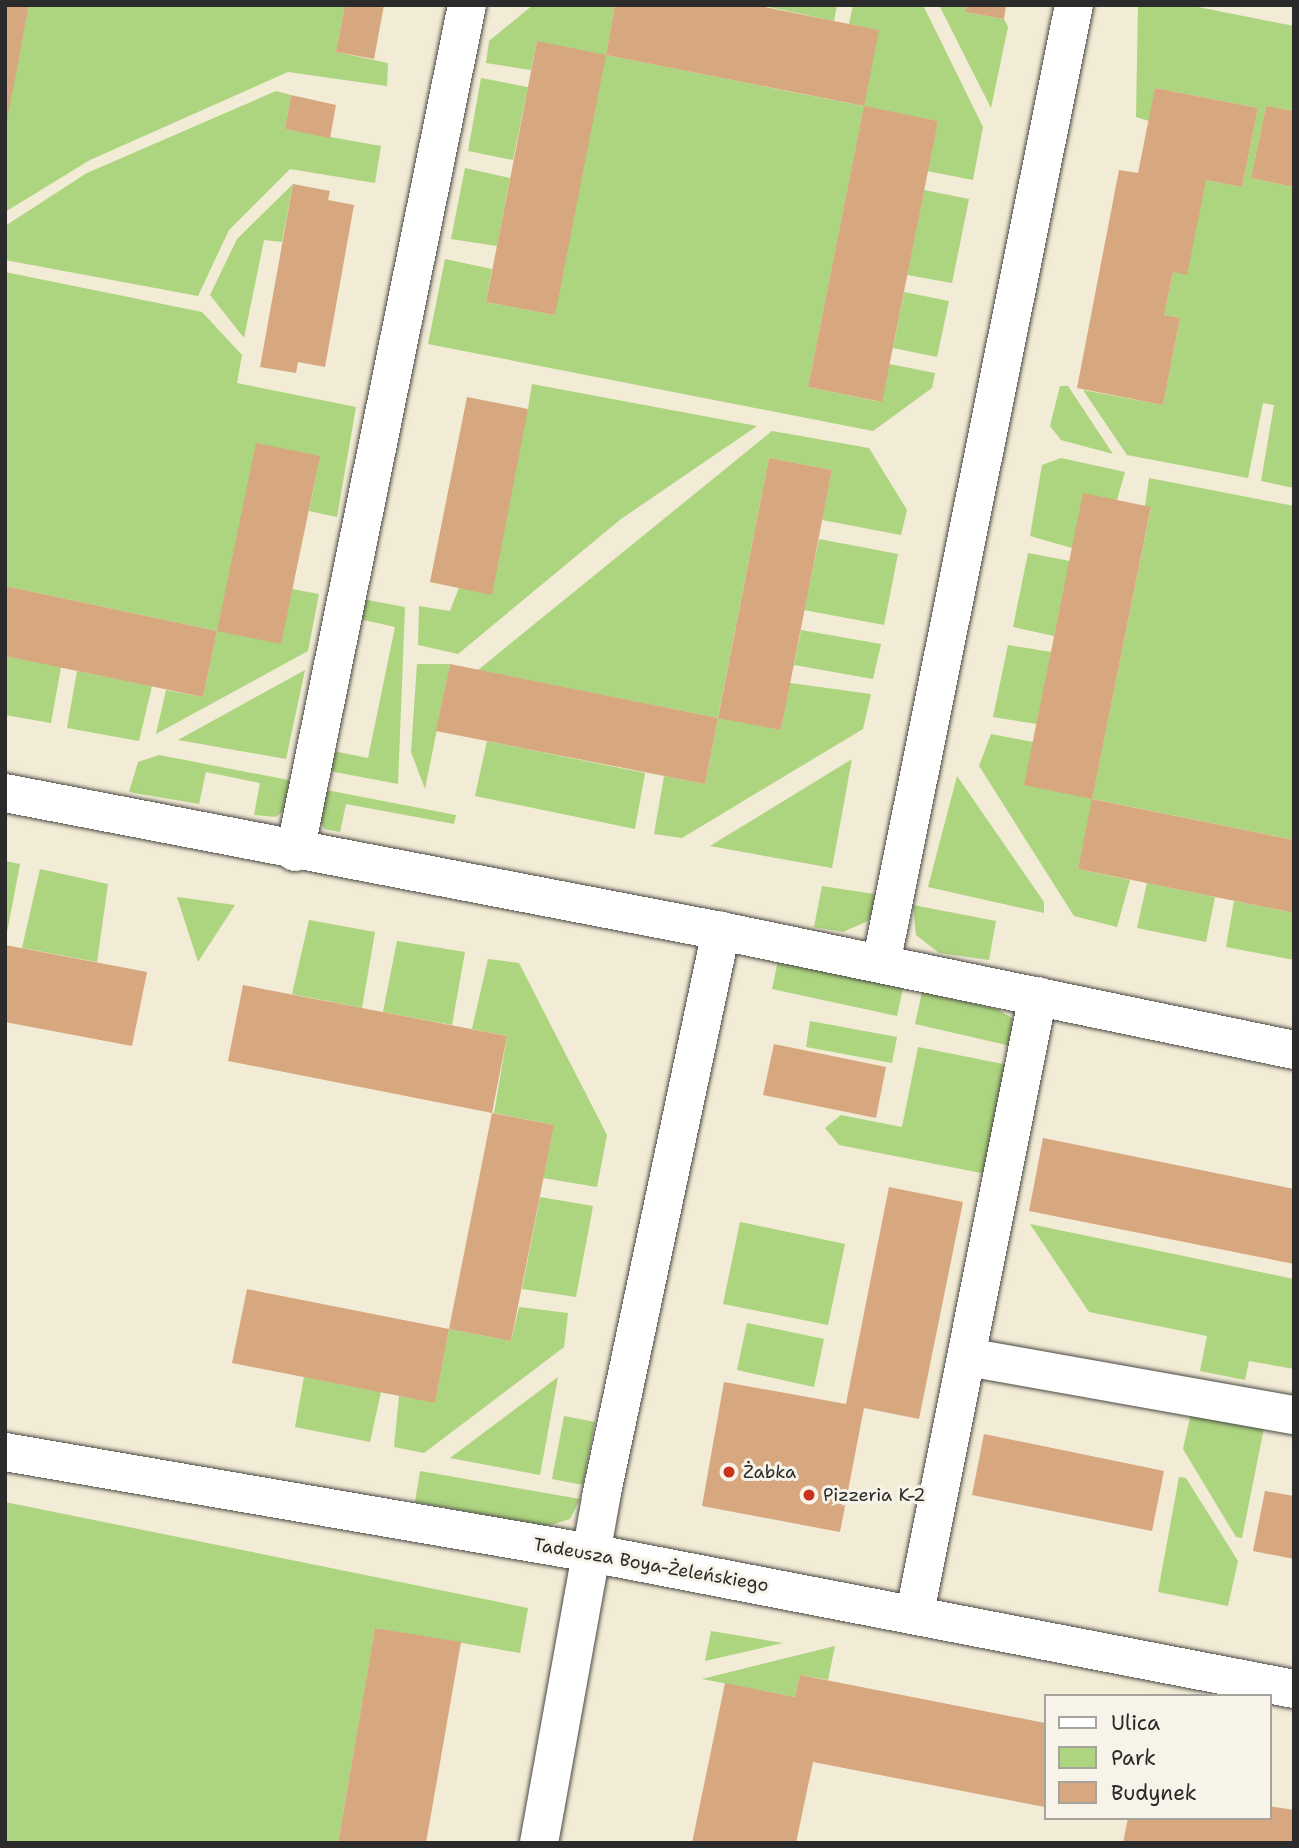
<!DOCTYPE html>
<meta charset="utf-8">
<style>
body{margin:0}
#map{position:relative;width:1299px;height:1848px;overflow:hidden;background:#f2ebd5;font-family:"Shantell Sans",sans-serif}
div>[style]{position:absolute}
.green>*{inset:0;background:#add47f}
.building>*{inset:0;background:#d7a77f}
.roads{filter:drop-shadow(0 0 2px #494844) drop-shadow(0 0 2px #494844)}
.minor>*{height:38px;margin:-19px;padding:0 19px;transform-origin:19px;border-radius:19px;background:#fff}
.dots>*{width:19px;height:19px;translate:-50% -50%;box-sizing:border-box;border:4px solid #f7f3e8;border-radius:50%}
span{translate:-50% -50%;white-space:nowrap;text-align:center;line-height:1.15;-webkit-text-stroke:6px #f7f3e8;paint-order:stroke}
.poi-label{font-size:18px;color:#2b2b2b}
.left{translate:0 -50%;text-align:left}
.street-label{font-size:18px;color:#2b2b2b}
.frame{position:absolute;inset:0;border:7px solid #2b2b2b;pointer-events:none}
.legend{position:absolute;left:1044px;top:1694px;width:228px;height:126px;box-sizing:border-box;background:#f7f3e8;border:2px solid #a5a39c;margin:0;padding:9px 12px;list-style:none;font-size:21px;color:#2b2b2b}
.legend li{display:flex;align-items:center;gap:14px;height:35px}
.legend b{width:35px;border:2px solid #a5a39c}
</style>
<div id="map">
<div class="green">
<i style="clip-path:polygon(29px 5px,345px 5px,336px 52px,388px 63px,387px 86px,288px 72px,90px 160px,5px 212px,5px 127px)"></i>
<i style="clip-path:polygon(533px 5px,615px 5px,606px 55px,863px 106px,878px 30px,849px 24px,853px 5px,923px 5px,983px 127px,973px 180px,927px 171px,938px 121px,864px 107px,808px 387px,881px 402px,889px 364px,935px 373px,932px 388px,873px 431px,428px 344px,445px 259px,492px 269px,486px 302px,555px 315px,537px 41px,531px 70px,486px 63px,489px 41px)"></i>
<i style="clip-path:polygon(760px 5px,837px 5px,834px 21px)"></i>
<i style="clip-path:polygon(939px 5px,966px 5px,965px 12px,1004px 19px,1008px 27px,991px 108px)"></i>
<i style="clip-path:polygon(1138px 5px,1188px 5px,1294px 26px,1294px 111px,1266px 106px,1251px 178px,1294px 187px,1294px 488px,1261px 481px,1274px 405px,1263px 403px,1248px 478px,1127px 455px,1083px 390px,1163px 405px,1180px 318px,1164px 315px,1173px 272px,1206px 180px,1242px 187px,1258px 108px,1155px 88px,1149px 121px,1136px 117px)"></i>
<i style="clip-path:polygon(481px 78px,528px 87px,513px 160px,468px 151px)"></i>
<i style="clip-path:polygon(276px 91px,291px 95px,285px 129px,381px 146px,375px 183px,290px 169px,229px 230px,198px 296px,5px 260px,5px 226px,87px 173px)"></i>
<i style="clip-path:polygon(465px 168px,510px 178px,497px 246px,451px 239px)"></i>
<i style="clip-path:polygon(293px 184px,282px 242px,264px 240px,244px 338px,210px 295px,237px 239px)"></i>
<i style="clip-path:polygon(924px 190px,969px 199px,952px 283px,907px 275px)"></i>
<i style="clip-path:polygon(5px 272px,202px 312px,242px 355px,237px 383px,356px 407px,337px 517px,309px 511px,320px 456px,292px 589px,319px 594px,308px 651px,156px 734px,166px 690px,203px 697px,217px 631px,5px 586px)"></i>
<i style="clip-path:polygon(904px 292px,949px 301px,937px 357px,893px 348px)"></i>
<i style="clip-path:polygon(532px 384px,757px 426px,621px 519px,458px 654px,418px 645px,419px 606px,450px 611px,528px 409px)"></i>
<i style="clip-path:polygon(1060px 386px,1068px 386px,1113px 454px,1061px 440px,1050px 426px)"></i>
<i style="clip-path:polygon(772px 431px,869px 448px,907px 510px,901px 535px,822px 520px,832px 470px,769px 458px,718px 717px,781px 730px,790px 683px,871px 694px,863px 729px,682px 838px,654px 834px,664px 776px,705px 784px,718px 718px,478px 670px)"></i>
<i style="clip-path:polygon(1061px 458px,1125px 472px,1117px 500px,1072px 548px,1030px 536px,1042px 465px)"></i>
<i style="clip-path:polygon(1149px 478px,1294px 506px,1294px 840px,1093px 799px,1078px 869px,1130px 880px,1117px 927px,1074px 916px,979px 766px,991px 734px,1033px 742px,1092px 798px,1151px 508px,1145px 506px)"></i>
<i style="clip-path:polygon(819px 539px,898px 554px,884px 625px,804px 610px)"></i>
<i style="clip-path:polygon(1028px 553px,1070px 561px,1054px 636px,1013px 627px)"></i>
<i style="clip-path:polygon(357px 598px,405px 607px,398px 784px,324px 770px,328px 750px,368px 758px,395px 627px,355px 618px)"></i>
<i style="clip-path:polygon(801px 630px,881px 644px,873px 679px,794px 665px)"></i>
<i style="clip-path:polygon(1008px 645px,1051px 652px,1037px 724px,993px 717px)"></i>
<i style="clip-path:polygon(5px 656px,61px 667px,51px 723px,5px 715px)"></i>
<i style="clip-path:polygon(417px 664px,450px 664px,425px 789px,411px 752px)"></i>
<i style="clip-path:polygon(305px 670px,286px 759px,178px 740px)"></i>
<i style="clip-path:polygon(77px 671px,152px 686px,139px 741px,67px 728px)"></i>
<i style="clip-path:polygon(487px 741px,645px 773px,635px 829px,475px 796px)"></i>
<i style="clip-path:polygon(159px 755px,294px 781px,288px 807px,276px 817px,254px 815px,260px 783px,206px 772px,199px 804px,129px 792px,138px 762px)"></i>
<i style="clip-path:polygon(852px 759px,832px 868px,710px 846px)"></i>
<i style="clip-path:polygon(957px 776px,1044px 902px,1044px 913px,928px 887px)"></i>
<i style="clip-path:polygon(321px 789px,456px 815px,454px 824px,346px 804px,340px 832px,324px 829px,318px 815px)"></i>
<i style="clip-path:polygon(5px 861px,20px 864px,5px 943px)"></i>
<i style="clip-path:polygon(40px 869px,108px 884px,97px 962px,22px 948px)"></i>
<i style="clip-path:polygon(1147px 883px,1215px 897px,1206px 942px,1137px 928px)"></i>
<i style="clip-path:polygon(822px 886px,881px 895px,868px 921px,843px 932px,814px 927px)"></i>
<i style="clip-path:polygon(177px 897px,235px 905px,198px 962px)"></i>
<i style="clip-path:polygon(1234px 901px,1294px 913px,1294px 960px,1226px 947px)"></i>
<i style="clip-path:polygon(913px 905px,996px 921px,989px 960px,939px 953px,916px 935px)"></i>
<i style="clip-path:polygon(309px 920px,375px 932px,362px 1008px,292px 994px)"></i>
<i style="clip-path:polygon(397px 941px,465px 952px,452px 1025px,383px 1012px)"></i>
<i style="clip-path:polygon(488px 959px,519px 963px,607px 1135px,597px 1187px,543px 1178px,554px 1125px,494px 1113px,507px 1036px,472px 1029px)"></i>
<i style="clip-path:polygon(778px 961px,903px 988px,897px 1016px,772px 989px)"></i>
<i style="clip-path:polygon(922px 992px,997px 1009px,1012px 1018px,1011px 1046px,915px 1024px)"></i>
<i style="clip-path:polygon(810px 1021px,897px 1037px,892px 1063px,806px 1047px)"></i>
<i style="clip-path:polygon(918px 1047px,1008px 1065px,986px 1174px,839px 1145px,825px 1128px,841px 1115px,902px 1127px)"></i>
<i style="clip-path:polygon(540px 1197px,593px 1206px,576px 1297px,522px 1289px)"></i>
<i style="clip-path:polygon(740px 1222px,845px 1244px,828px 1325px,723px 1304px)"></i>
<i style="clip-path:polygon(1030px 1224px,1294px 1279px,1294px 1369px,1249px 1361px,1245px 1380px,1200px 1371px,1207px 1336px,1089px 1312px)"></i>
<i style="clip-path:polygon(519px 1307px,568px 1313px,564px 1347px,424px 1453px,394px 1447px,399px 1396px,435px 1402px,449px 1329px,511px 1341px)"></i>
<i style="clip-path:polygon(747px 1323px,824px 1339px,814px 1387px,737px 1370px)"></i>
<i style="clip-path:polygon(304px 1377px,381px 1392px,370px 1442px,295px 1427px)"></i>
<i style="clip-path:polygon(558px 1377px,540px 1475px,450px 1458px)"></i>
<i style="clip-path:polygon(1191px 1413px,1264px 1428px,1242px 1538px,1236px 1537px,1183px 1449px)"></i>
<i style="clip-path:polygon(564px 1416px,595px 1422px,583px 1485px,552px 1479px)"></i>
<i style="clip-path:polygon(420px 1471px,580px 1499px,570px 1519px,548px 1526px,415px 1502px)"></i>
<i style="clip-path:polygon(1179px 1477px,1186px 1478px,1238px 1561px,1228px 1606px,1158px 1592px)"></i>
<i style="clip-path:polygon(5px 1502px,528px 1608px,520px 1653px,375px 1628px,338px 1843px,5px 1843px)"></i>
<i style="clip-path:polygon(711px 1631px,783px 1643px,705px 1661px)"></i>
<i style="clip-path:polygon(835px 1646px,828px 1680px,800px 1675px,795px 1697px,702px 1679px)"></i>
</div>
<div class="building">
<i style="clip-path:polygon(5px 5px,29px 5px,7px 121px,5px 120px)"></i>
<i style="clip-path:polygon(345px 5px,384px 5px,374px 59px,336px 52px)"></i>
<i style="clip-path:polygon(615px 5px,754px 5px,879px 30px,864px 106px,606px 55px,555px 315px,486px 302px,537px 41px,606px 55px)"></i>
<i style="clip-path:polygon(966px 5px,1006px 5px,1004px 19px,965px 12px)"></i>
<i style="clip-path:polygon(1155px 88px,1258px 108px,1242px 187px,1206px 180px,1187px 275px,1173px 272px,1164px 315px,1180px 318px,1163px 405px,1077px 388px,1119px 170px,1138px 173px)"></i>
<i style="clip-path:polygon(291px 95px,336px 105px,330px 138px,285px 129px)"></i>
<i style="clip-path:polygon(864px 106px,938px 121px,882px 402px,808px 387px)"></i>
<i style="clip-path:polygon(1266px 106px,1294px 111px,1294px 187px,1251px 178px)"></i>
<i style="clip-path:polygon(293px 184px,330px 191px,328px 200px,354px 205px,325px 367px,298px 362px,296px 373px,260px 367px)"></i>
<i style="clip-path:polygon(467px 397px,528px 409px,492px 595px,430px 582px)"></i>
<i style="clip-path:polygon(256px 443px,320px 456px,281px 644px,217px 631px,203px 697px,5px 656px,5px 586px,217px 631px)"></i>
<i style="clip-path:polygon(769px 458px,832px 470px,781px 730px,718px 718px)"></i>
<i style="clip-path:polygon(1083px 493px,1151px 507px,1092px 799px,1024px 785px)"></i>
<i style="clip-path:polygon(450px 664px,718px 718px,705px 784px,436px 731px)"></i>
<i style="clip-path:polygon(1092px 799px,1294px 840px,1294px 913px,1078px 869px)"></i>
<i style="clip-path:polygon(5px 945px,147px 972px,132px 1046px,5px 1022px)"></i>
<i style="clip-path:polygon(243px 985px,507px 1036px,492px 1113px,228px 1061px)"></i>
<i style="clip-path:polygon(774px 1044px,886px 1067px,876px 1118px,763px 1095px)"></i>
<i style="clip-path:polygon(492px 1113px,554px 1125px,511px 1341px,449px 1329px)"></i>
<i style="clip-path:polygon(1043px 1138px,1294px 1189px,1294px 1264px,1029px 1211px)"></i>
<i style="clip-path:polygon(889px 1187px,963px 1202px,919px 1419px,864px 1408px,840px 1532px,702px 1506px,724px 1382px,846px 1404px)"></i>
<i style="clip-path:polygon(247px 1289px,449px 1329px,435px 1403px,232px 1363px)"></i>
<i style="clip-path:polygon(984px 1434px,1164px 1471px,1152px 1531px,972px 1495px)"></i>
<i style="clip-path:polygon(1265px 1491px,1294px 1496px,1294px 1559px,1253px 1551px)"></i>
<i style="clip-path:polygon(375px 1628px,461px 1642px,426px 1843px,338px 1843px)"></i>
<i style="clip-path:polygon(800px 1675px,1045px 1723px,1045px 1807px,813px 1762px,796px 1843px,692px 1843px,725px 1683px,795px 1697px)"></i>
<i style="clip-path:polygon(1269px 1806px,1294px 1810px,1294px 1843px,1123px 1843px,1128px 1818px,1269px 1818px)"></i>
</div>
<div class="roads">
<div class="minor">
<i style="left:5px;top:793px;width:729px;rotate:10.91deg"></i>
<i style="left:721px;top:931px;width:585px;rotate:11.73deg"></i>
<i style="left:295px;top:852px;width:864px;rotate:-78.52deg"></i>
<i style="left:881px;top:964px;width:978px;rotate:-78.62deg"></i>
<i style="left:967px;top:1357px;width:332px;rotate:10.1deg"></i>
<i style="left:5px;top:1452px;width:595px;rotate:9.78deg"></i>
<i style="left:591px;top:1553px;width:716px;rotate:10.95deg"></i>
<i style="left:915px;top:1613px;width:629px;rotate:-78.73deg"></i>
<i style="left:539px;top:1843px;width:352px;rotate:-79.8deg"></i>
<i style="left:601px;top:1497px;width:579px;rotate:-78.03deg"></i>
</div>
</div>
<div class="dots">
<i style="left:729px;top:1472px;background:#c8321e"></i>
<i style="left:809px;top:1495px;background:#c8321e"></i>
</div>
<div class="poi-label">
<span class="left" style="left:743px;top:1472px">Żabka</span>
<span class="left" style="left:823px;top:1495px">Pizzeria K-2</span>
</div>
<div class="street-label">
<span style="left:651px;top:1565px;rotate:10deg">Tadeusza Boya-Żeleńskiego</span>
</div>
<div class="frame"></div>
<ul class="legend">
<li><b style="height:9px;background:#fff"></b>Ulica</li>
<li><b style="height:19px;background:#add47f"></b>Park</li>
<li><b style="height:19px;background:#d7a77f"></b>Budynek</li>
</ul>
</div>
